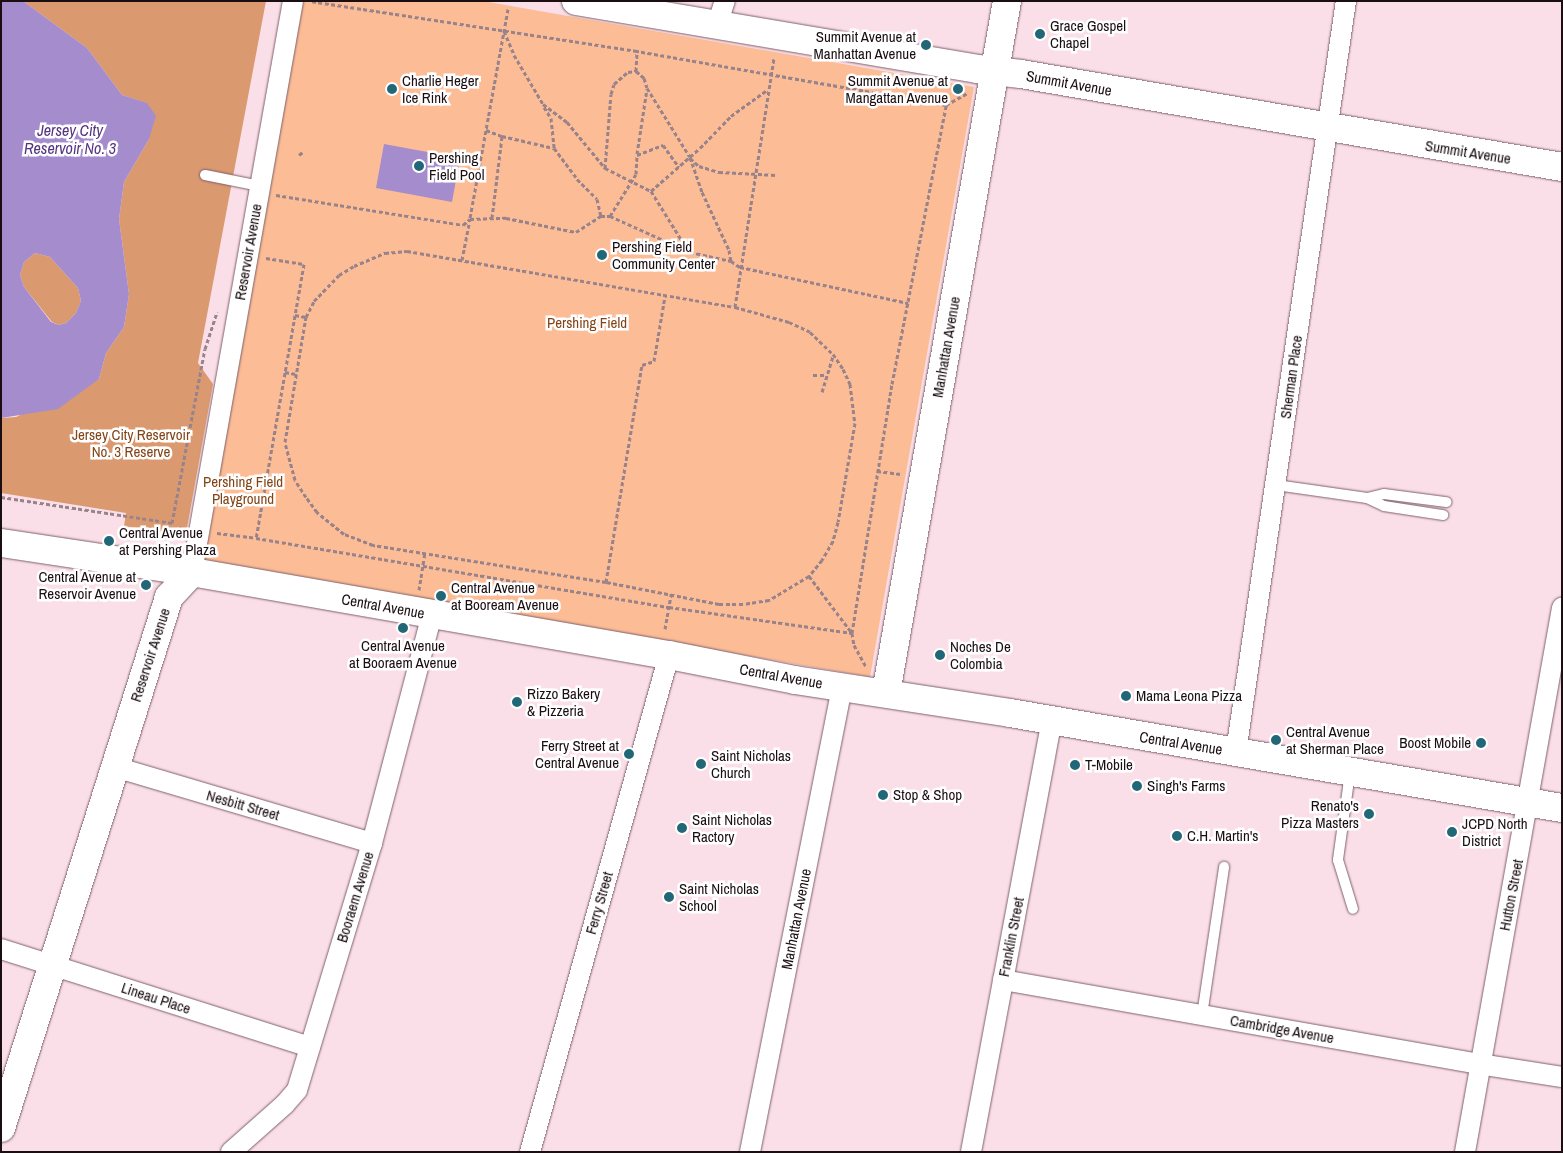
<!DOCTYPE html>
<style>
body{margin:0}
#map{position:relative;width:1563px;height:1153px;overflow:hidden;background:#fbdfe8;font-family:"Archivo Narrow",sans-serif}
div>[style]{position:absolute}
.green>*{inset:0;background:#fcbc96}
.forest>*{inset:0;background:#db996f}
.water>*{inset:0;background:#a48ccd}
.path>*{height:3px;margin-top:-1.5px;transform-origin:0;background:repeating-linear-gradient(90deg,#98838a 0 4px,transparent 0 6.5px)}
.roads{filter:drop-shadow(0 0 1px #7e606a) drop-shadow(0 0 1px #7e606a)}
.lane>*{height:10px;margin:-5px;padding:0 5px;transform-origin:5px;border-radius:5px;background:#fff}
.street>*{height:20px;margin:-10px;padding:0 10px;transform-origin:10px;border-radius:10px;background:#fff}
.secondary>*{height:28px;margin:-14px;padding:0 14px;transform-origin:14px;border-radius:14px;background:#fff}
.dots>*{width:14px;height:14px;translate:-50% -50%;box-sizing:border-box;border:2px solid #fff;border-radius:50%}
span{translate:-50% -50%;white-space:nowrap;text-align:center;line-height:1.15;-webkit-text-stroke:5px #fff;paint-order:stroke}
.poi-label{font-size:15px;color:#1a0e12}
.left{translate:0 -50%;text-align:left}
.right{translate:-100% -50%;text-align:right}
.street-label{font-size:15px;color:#1a0e12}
.park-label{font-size:15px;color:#824417}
.water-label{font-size:16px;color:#543381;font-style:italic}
.frame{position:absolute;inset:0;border:2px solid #1a0e12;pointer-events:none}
</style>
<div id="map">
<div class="green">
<i style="clip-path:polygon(298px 1px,483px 1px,974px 87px,870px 677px,200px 560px)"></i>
</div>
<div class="forest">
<i style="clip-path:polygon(23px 1px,266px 1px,198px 363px,213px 384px,187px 528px,177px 534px,124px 526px,126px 513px,1px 493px,1px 418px,16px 417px,99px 379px,106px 353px,124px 327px,129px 294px,119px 219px,124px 182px,149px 139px,146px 103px,122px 95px,87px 48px)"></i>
<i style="clip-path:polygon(35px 253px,50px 257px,78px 288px,81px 301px,76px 313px,66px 323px,59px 325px,52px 322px,24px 287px,20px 275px,24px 262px)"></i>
</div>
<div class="water">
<i style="clip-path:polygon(evenodd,1px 1px,23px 1px,87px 48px,122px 95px,147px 103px,156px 116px,149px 139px,124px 182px,119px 219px,129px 294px,124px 327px,106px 353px,99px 379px,58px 409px,1px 418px,1px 1px,35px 253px,50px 257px,78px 288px,81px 301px,76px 313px,66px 323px,59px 325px,51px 322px,24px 287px,20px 275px,24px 262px,35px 253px)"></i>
<i style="clip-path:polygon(384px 144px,460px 158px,452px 202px,376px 188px)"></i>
</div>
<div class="path">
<i style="left:508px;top:9px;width:213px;rotate:100.3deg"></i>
<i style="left:470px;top:219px;width:36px;rotate:-2deg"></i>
<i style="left:506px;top:218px;width:71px;rotate:11.3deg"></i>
<i style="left:576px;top:232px;width:30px;rotate:-33deg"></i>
<i style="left:601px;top:216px;width:9px"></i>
<i style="left:610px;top:216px;width:88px;rotate:24.2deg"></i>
<i style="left:690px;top:252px;width:42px;rotate:12.4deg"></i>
<i style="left:731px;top:261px;width:11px;rotate:34deg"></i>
<i style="left:740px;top:267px;width:172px;rotate:12.1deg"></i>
<i style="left:504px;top:31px;width:26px;rotate:67deg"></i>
<i style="left:514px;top:55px;width:57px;rotate:59.4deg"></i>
<i style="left:543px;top:104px;width:30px;rotate:37deg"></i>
<i style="left:567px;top:122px;width:60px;rotate:50.4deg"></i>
<i style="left:605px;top:168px;width:51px;rotate:26.6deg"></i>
<i style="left:651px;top:191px;width:72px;rotate:58.1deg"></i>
<i style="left:636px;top:71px;width:20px;rotate:-87deg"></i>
<i style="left:946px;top:105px;width:26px;rotate:-29deg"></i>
<i style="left:544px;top:107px;width:13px;rotate:58deg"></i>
<i style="left:551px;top:118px;width:30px;rotate:84deg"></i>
<i style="left:554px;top:148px;width:39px;rotate:53deg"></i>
<i style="left:577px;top:179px;width:28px;rotate:45deg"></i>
<i style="left:597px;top:199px;width:17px;rotate:77deg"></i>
<i style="left:486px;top:130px;width:17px;rotate:21deg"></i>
<i style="left:637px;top:154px;width:66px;rotate:-81.3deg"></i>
<i style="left:299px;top:155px;width:6px;rotate:-39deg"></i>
<i style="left:690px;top:158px;width:12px;rotate:42deg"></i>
<i style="left:699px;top:166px;width:21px;rotate:17deg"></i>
<i style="left:719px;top:172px;width:57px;rotate:3deg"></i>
<i style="left:605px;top:168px;width:74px;rotate:-85.4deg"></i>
<i style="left:611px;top:94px;width:10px;rotate:-73deg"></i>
<i style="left:614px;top:84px;width:18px;rotate:-41deg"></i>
<i style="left:628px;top:72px;width:8px;rotate:-7deg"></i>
<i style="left:636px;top:71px;width:11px;rotate:41deg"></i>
<i style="left:644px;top:78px;width:10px;rotate:73deg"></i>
<i style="left:647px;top:88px;width:81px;rotate:58.1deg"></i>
<i style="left:690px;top:157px;width:37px;rotate:71deg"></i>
<i style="left:702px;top:192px;width:64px;rotate:65deg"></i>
<i style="left:729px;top:250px;width:11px;rotate:80deg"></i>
<i style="left:651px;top:191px;width:65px;rotate:-41.3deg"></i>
<i style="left:700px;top:148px;width:45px;rotate:-45.9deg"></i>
<i style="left:731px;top:116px;width:44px;rotate:-35.8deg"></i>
<i style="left:276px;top:195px;width:189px;rotate:9.1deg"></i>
<i style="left:463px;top:225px;width:9px;rotate:-41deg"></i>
<i style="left:610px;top:216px;width:49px;rotate:-58.2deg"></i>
<i style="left:636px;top:174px;width:19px;rotate:-87deg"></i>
<i style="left:637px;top:155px;width:28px;rotate:-21deg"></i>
<i style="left:663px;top:145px;width:27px;rotate:54deg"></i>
<i style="left:492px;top:218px;width:83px;rotate:-83deg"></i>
<i style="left:502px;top:136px;width:53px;rotate:13deg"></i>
<i style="left:407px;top:251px;width:333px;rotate:9.7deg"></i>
<i style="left:735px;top:307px;width:56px;rotate:15.5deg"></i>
<i style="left:789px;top:322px;width:23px;rotate:25deg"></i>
<i style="left:810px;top:332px;width:32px;rotate:44deg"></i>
<i style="left:833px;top:354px;width:18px;rotate:56deg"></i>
<i style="left:843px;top:369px;width:17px;rotate:65deg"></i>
<i style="left:850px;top:384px;width:39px;rotate:83deg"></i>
<i style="left:855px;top:423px;width:100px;rotate:99.7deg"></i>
<i style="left:838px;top:522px;width:20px;rotate:105deg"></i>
<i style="left:833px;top:541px;width:22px;rotate:120deg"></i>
<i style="left:822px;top:560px;width:21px;rotate:129deg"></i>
<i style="left:809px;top:576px;width:47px;rotate:149deg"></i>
<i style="left:769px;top:600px;width:26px;rotate:171deg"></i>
<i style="left:743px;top:604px;width:24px;rotate:180deg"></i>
<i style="left:719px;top:604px;width:115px;rotate:-169deg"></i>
<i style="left:606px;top:582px;width:236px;rotate:-171deg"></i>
<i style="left:373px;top:545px;width:31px;rotate:-159deg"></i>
<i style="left:344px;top:534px;width:35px;rotate:-141deg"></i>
<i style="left:317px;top:512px;width:19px;rotate:-126deg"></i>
<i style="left:306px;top:497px;width:20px;rotate:-123deg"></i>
<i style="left:295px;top:480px;width:39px;rotate:-105deg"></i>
<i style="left:285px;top:442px;width:127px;rotate:-80.5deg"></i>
<i style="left:306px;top:317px;width:18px;rotate:-63deg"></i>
<i style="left:314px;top:301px;width:36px;rotate:-46deg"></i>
<i style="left:339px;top:275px;width:17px;rotate:-31deg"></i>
<i style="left:354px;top:266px;width:34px;rotate:-23deg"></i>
<i style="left:385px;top:253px;width:22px;rotate:-5deg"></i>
<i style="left:266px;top:258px;width:38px;rotate:9deg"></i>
<i style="left:304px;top:264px;width:278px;rotate:99.9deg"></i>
<i style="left:256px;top:538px;width:419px;rotate:9.5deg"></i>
<i style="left:669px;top:607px;width:185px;rotate:8.1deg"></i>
<i style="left:852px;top:633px;width:252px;rotate:-80.9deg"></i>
<i style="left:892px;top:384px;width:284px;rotate:-79deg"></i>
<i style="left:946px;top:105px;width:314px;rotate:-170.1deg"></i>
<i style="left:637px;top:51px;width:331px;rotate:-171.3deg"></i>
<i style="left:462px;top:260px;width:42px;rotate:-79deg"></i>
<i style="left:735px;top:307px;width:253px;rotate:-81.1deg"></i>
<i style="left:295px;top:315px;width:11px;rotate:10deg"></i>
<i style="left:285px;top:372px;width:11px;rotate:10deg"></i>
<i style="left:813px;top:375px;width:13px"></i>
<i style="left:822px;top:392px;width:39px;rotate:-73deg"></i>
<i style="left:877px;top:471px;width:24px;rotate:7deg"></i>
<i style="left:1px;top:497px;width:173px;rotate:8.6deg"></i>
<i style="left:172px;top:523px;width:177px;rotate:-79.3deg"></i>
<i style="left:205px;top:349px;width:39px;rotate:-72deg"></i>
<i style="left:217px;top:533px;width:39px;rotate:7deg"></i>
<i style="left:809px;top:576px;width:71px;rotate:53deg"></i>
<i style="left:852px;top:633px;width:12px;rotate:81deg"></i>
<i style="left:854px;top:645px;width:25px;rotate:61deg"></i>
<i style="left:606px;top:582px;width:220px;rotate:-80.6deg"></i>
<i style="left:642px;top:365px;width:13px;rotate:-18deg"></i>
<i style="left:654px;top:361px;width:66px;rotate:-80.4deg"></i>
<i style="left:419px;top:590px;width:36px;rotate:-81deg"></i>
<i style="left:665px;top:629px;width:36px;rotate:-80deg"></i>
</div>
<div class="roads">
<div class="lane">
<i style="left:205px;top:175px;width:56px;rotate:11.3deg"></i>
<i style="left:1276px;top:485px;width:92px;rotate:8.1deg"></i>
<i style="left:1367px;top:498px;width:17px;rotate:-13deg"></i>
<i style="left:1384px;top:494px;width:63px;rotate:7.4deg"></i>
<i style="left:1367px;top:498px;width:19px;rotate:25deg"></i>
<i style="left:1384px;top:506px;width:60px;rotate:8.7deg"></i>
<i style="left:1350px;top:773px;width:88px;rotate:97.9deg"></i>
<i style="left:1338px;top:860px;width:51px;rotate:73deg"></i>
<i style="left:1202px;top:1015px;width:150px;rotate:-81.5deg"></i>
</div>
<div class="street">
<i style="left:717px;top:25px;width:25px;rotate:-72deg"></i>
<i style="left:192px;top:572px;width:580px;rotate:-79.97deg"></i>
<i style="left:1236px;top:752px;width:759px;rotate:-81.67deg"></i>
<i style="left:115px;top:767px;width:268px;rotate:16.5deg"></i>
<i style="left:1px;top:949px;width:324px;rotate:17.6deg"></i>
<i style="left:1003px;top:980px;width:483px;rotate:10deg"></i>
<i style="left:1479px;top:1064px;width:84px;rotate:8.9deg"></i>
<i style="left:231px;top:1152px;width:72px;rotate:-41.6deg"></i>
<i style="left:285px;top:1104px;width:18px;rotate:-49deg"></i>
<i style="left:297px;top:1090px;width:258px;rotate:-73.1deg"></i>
<i style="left:372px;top:843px;width:237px;rotate:-75.3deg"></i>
<i style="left:530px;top:1152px;width:516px;rotate:-74.37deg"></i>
<i style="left:750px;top:1152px;width:474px;rotate:-78.8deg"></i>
<i style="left:971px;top:1152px;width:439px;rotate:-79.4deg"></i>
<i style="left:1465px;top:1152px;width:553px;rotate:-79.89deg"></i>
</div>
<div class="secondary">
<i style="left:576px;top:1px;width:407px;rotate:9.6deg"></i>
<i style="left:977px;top:69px;width:44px;rotate:6.5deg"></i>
<i style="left:1021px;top:74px;width:549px;rotate:9.75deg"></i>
<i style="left:1px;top:543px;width:193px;rotate:8.6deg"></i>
<i style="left:192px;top:572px;width:484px;rotate:9.9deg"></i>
<i style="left:669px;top:655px;width:128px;rotate:11.2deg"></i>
<i style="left:795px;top:680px;width:218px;rotate:8.7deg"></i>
<i style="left:1010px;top:713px;width:560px;rotate:9.77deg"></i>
<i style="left:886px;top:693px;width:702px;rotate:-80.08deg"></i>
<i style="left:1px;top:1128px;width:557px;rotate:-72.44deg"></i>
<i style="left:169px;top:597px;width:34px;rotate:-47deg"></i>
</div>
</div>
<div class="dots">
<i style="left:1040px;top:34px;background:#216777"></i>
<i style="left:926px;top:45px;background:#216777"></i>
<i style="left:392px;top:89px;background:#216777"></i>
<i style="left:958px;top:89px;background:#216777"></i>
<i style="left:419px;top:166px;background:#216777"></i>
<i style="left:602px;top:255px;background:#216777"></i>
<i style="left:109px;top:541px;background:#216777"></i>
<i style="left:146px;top:585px;background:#216777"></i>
<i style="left:441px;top:596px;background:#216777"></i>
<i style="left:403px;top:628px;background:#216777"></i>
<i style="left:940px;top:655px;background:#216777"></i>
<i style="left:1126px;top:696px;background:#216777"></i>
<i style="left:517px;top:702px;background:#216777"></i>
<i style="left:1276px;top:740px;background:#216777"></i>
<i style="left:1481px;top:743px;background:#216777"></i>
<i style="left:629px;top:754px;background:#216777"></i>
<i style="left:701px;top:764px;background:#216777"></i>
<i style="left:1075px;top:765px;background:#216777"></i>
<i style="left:1137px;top:786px;background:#216777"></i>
<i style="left:883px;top:795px;background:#216777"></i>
<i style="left:1369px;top:814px;background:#216777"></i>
<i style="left:682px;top:828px;background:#216777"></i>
<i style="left:1452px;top:832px;background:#216777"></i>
<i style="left:1177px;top:836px;background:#216777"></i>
<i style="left:669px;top:897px;background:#216777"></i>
</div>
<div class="poi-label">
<span class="left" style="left:1050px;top:34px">Grace Gospel<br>Chapel</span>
<span class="right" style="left:916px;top:45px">Summit Avenue at<br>Manhattan Avenue</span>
<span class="left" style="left:402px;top:89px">Charlie Heger<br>Ice Rink</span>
<span class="right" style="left:948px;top:89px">Summit Avenue at<br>Mangattan Avenue</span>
<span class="left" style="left:429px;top:166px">Pershing<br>Field Pool</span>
<span class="left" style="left:612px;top:255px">Pershing Field<br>Community Center</span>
<span class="left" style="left:119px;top:541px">Central Avenue<br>at Pershing Plaza</span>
<span class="right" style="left:136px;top:585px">Central Avenue at<br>Reservoir Avenue</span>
<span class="left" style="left:451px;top:596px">Central Avenue<br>at Booream Avenue</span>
<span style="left:403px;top:654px">Central Avenue<br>at Booraem Avenue</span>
<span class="left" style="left:950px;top:655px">Noches De<br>Colombia</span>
<span class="left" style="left:527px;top:702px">Rizzo Bakery<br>&amp; Pizzeria</span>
<span class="left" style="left:1136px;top:696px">Mama Leona Pizza</span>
<span class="left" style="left:1286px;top:740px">Central Avenue<br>at Sherman Place</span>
<span class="right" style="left:1471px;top:743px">Boost Mobile</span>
<span class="right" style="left:619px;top:754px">Ferry Street at<br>Central Avenue</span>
<span class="left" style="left:711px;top:764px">Saint Nicholas<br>Church</span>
<span class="left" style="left:1085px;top:765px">T-Mobile</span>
<span class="left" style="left:1147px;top:786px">Singh's Farms</span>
<span class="left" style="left:893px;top:795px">Stop &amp; Shop</span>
<span class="right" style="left:1359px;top:814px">Renato's<br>Pizza Masters</span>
<span class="left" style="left:692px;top:828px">Saint Nicholas<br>Ractory</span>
<span class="left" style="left:1462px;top:832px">JCPD North<br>District</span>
<span class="left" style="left:1187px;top:836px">C.H. Martin's</span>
<span class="left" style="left:679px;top:897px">Saint Nicholas<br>School</span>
</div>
<div class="street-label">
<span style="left:1069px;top:83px;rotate:10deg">Summit Avenue</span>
<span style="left:1468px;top:152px;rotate:9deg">Summit Avenue</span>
<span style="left:248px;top:252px;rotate:-80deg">Reservoir Avenue</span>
<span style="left:946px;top:347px;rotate:-80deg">Manhattan Avenue</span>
<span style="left:1291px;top:377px;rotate:-82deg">Sherman Place</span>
<span style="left:383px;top:606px;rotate:10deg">Central Avenue</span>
<span style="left:150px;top:655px;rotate:-72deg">Reservoir Avenue</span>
<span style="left:781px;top:676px;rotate:10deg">Central Avenue</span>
<span style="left:1181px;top:743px;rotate:9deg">Central Avenue</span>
<span style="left:243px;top:805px;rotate:16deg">Nesbitt Street</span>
<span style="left:1511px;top:895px;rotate:-79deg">Hutton Street</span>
<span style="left:355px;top:897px;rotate:-73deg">Booraem Avenue</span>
<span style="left:599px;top:903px;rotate:-74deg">Ferry Street</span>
<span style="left:796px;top:919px;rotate:-79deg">Manhattan Avenue</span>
<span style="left:1011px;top:937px;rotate:-79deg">Franklin Street</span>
<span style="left:156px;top:998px;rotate:18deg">Lineau Place</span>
<span style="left:1282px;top:1029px;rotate:10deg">Cambridge Avenue</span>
</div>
<div class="park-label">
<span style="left:587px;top:323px">Pershing Field</span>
<span style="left:131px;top:443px">Jersey City Reservoir<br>No. 3 Reserve</span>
<span style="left:243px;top:490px">Pershing Field<br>Playground</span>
</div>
<div class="water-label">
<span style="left:70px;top:139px">Jersey City<br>Reservoir No. 3</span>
</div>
<div class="frame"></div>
</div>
